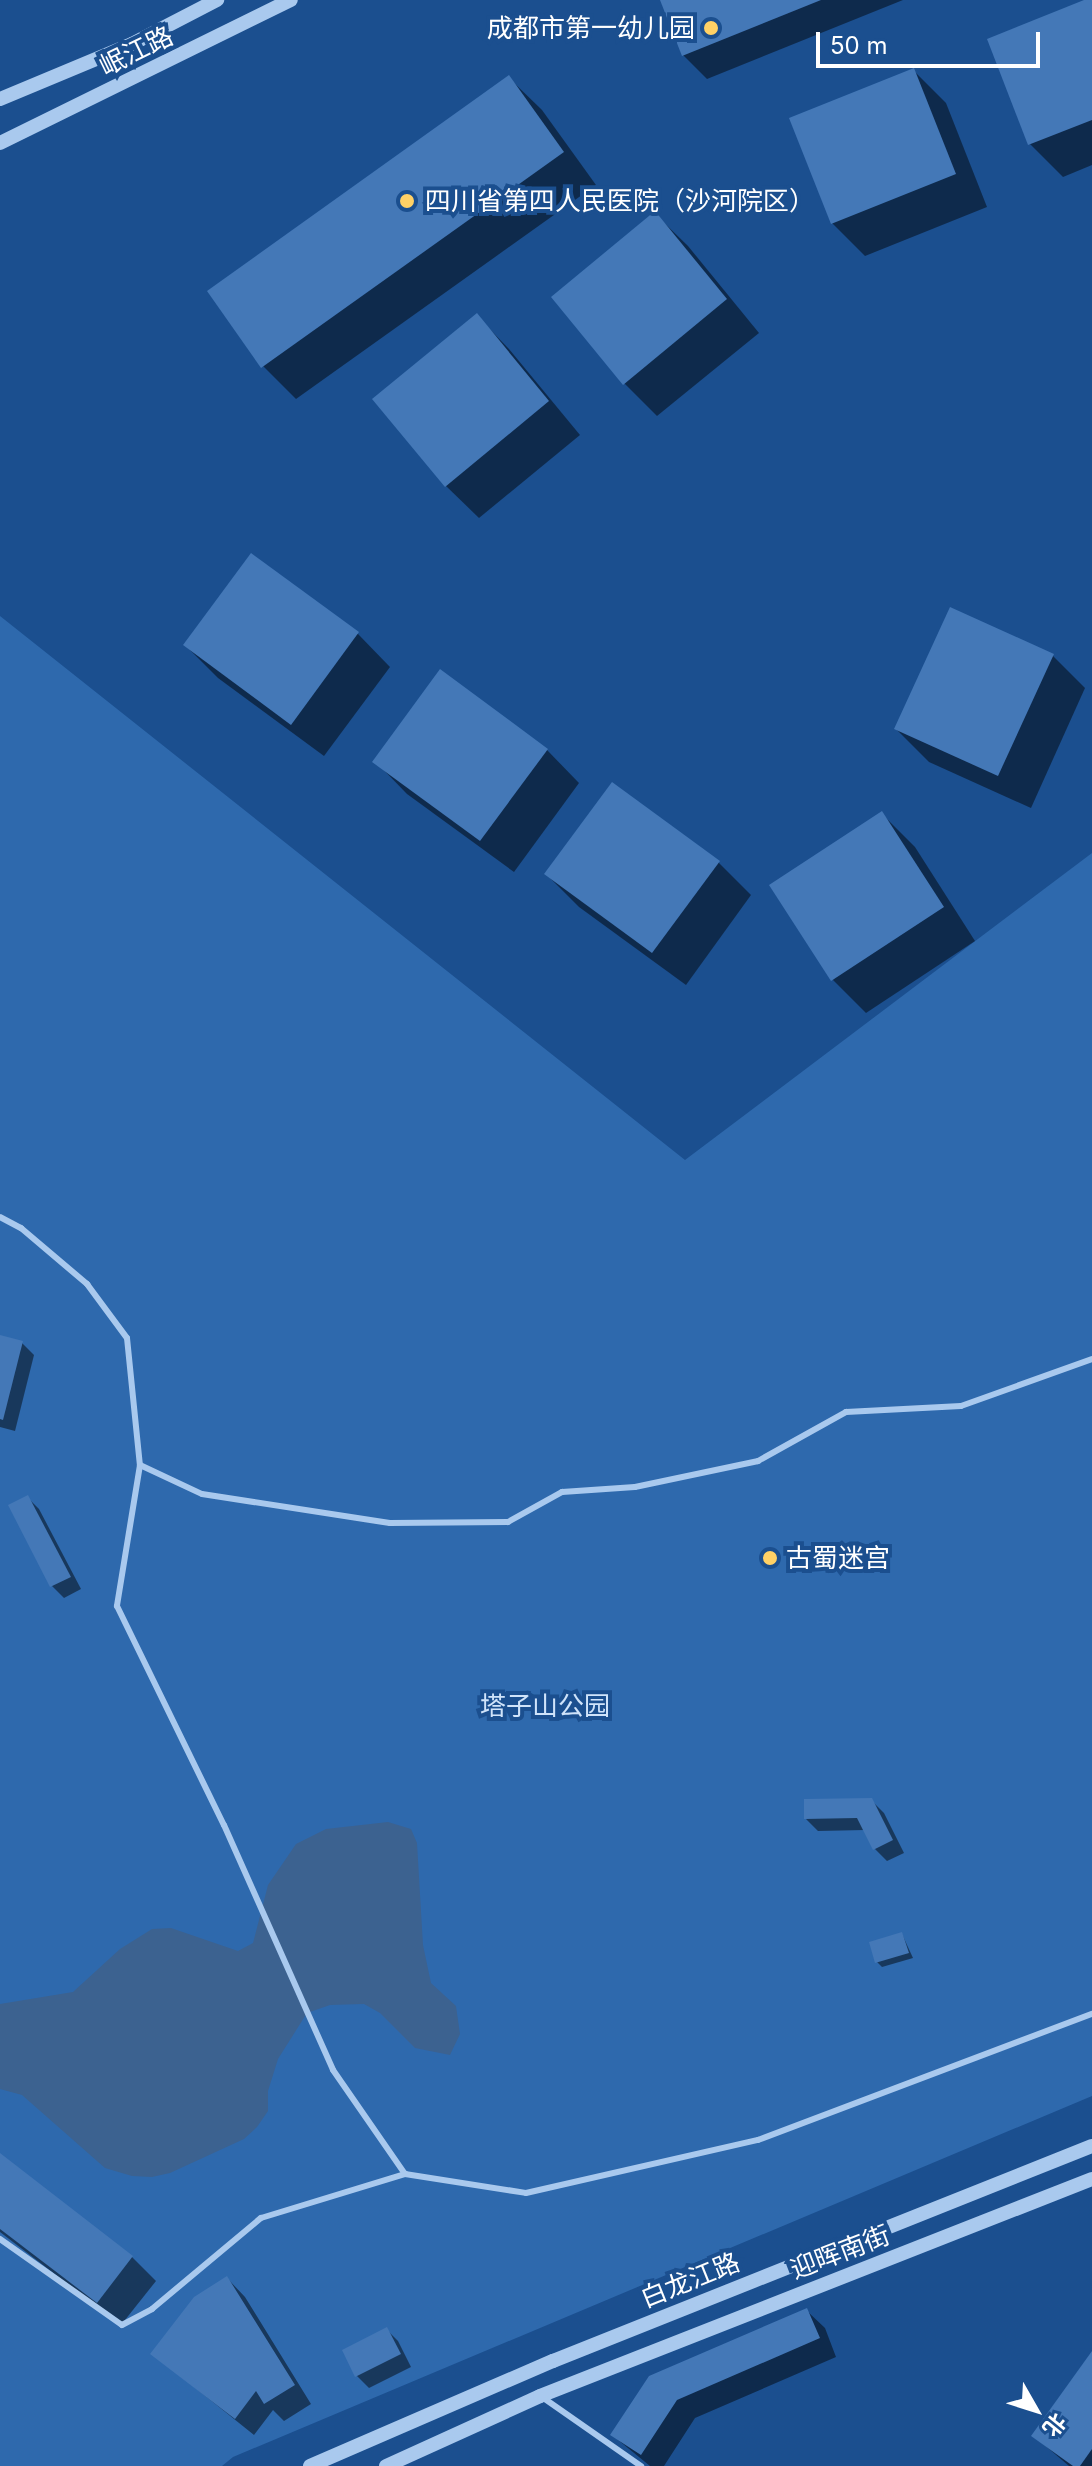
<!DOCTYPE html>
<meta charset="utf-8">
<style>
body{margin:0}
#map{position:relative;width:1092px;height:2466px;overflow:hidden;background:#1b4f8f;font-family:Inter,"Noto Sans SC",sans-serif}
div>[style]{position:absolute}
.green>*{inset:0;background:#2e69ad}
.water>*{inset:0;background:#3c6290}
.shadow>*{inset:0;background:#0007}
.building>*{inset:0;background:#4478b7}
.service>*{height:6px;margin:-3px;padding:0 3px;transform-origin:3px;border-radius:3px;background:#a9c9ee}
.tertiary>*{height:14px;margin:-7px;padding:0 7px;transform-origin:7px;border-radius:7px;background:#a9c9ee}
.dots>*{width:22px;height:22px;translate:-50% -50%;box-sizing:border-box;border:4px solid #1b4f8f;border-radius:50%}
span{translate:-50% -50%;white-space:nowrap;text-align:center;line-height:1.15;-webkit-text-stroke:8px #1b4f8f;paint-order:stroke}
.poi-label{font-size:26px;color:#fff}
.right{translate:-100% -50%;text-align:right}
.left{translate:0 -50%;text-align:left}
.street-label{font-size:26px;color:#fff}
.park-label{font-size:26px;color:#cfe3fa}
.north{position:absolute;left:996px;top:2370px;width:80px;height:80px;-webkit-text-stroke:6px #1b4f8f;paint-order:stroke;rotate:129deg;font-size:22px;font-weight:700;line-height:32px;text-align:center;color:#fff}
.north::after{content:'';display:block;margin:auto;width:28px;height:36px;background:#fff;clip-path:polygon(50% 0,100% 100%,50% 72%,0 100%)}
.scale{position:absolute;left:816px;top:32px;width:224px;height:36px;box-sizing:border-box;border:4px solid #fff;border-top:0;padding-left:10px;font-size:24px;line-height:28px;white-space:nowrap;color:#fff;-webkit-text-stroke:6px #1b4f8f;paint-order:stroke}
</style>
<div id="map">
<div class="green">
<i style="clip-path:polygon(0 616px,685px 1160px,1092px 853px,1092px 2096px,233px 2457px,222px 2466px,0 2466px)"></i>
</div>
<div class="water">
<i style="clip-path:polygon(388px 1822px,411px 1829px,417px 1843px,423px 1945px,431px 1983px,456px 2006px,460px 2034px,450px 2055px,415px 2048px,380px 2013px,364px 2004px,330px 2005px,307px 2013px,278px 2059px,268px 2091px,268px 2111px,257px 2127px,244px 2139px,170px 2173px,152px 2177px,132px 2176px,105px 2168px,22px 2095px,0 2089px,0 2004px,73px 1992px,120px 1949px,152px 1929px,171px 1928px,238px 1951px,253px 1943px,268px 1885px,296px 1844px,326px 1829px)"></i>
</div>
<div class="shadow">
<i style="clip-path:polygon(662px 0,903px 0,707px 79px,683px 55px)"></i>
<i style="clip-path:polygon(1089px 0,1092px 0,1092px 165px,1063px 177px,1030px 144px)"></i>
<i style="clip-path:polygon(913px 70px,946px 103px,987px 207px,865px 256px,832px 223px)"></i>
<i style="clip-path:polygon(509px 78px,542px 110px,596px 185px,296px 399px,263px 366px)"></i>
<i style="clip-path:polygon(655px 214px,688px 246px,759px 333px,657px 416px,624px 383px)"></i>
<i style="clip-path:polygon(477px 316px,509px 349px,580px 435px,479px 518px,446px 486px)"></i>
<i style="clip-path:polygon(358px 634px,390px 667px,324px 756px,218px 678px,185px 645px)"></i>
<i style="clip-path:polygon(1052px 655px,1085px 688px,1031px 808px,929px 762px,896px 729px)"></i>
<i style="clip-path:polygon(547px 750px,579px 783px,514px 872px,407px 794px,375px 761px)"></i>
<i style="clip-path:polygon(882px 814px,915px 847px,975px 941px,866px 1013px,833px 980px)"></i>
<i style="clip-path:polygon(718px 862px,751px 895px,686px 985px,579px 907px,546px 874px)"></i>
<i style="clip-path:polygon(0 1337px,22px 1343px,34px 1355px,15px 1431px,0 1427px)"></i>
<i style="clip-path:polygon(27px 1497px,39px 1509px,81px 1589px,64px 1598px,52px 1586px,10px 1506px)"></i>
<i style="clip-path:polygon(871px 1800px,884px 1813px,904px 1853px,887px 1861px,875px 1849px,865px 1830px,818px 1831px,806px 1819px)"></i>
<i style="clip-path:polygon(902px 1934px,913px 1958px,882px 1967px,877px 1962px)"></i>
<i style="clip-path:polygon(0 2155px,132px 2257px,156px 2281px,121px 2325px,0 2232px)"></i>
<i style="clip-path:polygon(227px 2278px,245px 2297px,311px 2404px,284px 2421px,273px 2410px,254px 2435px,153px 2354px)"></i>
<i style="clip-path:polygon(806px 2310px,825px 2328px,836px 2357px,695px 2418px,664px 2466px,650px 2466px,612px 2435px)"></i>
<i style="clip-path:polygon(386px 2329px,398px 2341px,411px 2367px,369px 2388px,357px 2376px,344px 2350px)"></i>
<i style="clip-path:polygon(1092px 2354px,1092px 2466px,1069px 2466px,1034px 2436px)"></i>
</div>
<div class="building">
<i style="clip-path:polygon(660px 0,821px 0,682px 56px)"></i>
<i style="clip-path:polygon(1084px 0,1092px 0,1092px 120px,1028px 145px,987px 39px)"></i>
<i style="clip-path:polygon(914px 68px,956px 174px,831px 224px,789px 118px)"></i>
<i style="clip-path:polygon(509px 75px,564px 152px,261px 368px,207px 291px)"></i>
<i style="clip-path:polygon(655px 211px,727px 299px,623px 385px,551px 297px)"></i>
<i style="clip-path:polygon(477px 313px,549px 401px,445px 487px,372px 399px)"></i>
<i style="clip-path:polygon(251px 553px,359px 632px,291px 725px,183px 645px)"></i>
<i style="clip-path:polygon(950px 607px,1054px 654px,998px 776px,894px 729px)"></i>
<i style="clip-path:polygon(440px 669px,548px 749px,480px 841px,372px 762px)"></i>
<i style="clip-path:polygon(612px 782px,720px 861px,652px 953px,544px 874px)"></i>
<i style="clip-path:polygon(882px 811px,944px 907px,831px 981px,769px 885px)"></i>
<i style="clip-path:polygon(0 1335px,23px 1341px,3px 1420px,0 1419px)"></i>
<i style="clip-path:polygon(28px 1495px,71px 1577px,50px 1587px,8px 1505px)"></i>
<i style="clip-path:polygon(872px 1798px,893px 1840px,873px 1850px,857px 1818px,804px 1819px,804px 1799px)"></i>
<i style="clip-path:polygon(902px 1932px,909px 1953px,875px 1963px,869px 1942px)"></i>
<i style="clip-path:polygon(0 2153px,133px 2256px,97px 2303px,0 2229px)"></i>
<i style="clip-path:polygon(227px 2276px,295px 2385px,264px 2404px,256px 2391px,235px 2419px,150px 2354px,194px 2297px)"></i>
<i style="clip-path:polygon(807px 2308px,820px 2338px,677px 2400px,641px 2455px,610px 2435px,649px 2376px)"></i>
<i style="clip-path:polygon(387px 2327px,401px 2354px,355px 2377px,342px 2350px)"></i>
<i style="clip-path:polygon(1092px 2351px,1092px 2449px,1080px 2466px,1073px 2466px,1031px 2436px)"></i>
</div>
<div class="service">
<i style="left:0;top:1217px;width:24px;rotate:28deg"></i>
<i style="left:21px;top:1228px;width:87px;rotate:40.3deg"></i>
<i style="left:87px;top:1284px;width:67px;rotate:53.5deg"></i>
<i style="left:127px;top:1338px;width:128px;rotate:84.2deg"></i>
<i style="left:140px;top:1465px;width:68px;rotate:25.1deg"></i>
<i style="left:202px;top:1494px;width:190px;rotate:8.8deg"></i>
<i style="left:390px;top:1523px;width:118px;rotate:-0.5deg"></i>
<i style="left:508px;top:1522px;width:62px;rotate:-29.1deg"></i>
<i style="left:562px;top:1492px;width:73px;rotate:-3.9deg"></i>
<i style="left:635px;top:1487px;width:126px;rotate:-11.9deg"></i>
<i style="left:758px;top:1461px;width:101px;rotate:-29.1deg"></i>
<i style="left:846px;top:1412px;width:115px;rotate:-3deg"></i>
<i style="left:961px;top:1406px;width:139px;rotate:-19.7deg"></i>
<i style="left:140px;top:1465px;width:143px;rotate:99.3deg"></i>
<i style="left:117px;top:1606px;width:244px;rotate:64deg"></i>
<i style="left:224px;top:1825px;width:268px;rotate:66deg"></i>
<i style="left:333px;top:2070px;width:126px;rotate:55.3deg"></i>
<i style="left:0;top:2239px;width:149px;rotate:35.2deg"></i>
<i style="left:122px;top:2325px;width:34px;rotate:-28deg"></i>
<i style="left:152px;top:2309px;width:142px;rotate:-39.9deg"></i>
<i style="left:261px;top:2218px;width:151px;rotate:-17deg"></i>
<i style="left:405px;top:2174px;width:122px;rotate:8.9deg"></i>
<i style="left:526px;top:2193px;width:238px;rotate:-12.9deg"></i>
<i style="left:758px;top:2140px;width:357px;rotate:-20.7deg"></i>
<i style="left:542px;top:2397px;width:121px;rotate:34.9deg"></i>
</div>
<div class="tertiary">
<i style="left:0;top:99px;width:143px;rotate:-22.6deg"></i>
<i style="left:132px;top:44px;width:96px;rotate:-27.4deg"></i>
<i style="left:0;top:143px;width:324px;rotate:-26.2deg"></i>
<i style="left:310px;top:2466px;width:265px;rotate:-23.4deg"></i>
<i style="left:553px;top:2361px;width:580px;rotate:-21.75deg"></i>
<i style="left:386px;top:2466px;width:169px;rotate:-24.4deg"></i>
<i style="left:540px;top:2396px;width:593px;rotate:-21.46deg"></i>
</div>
<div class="dots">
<i style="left:711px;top:28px;background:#ffd166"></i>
<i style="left:407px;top:201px;background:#ffd166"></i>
<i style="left:770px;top:1558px;background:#ffd166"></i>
</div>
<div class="poi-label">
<span class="right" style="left:695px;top:28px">成都市第一幼儿园</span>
<span class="left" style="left:425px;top:201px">四川省第四人民医院（沙河院区）</span>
<span class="left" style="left:786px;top:1558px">古蜀迷宫</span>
</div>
<div class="street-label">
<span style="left:136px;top:51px;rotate:-26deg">岷江路</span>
<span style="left:840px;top:2252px;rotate:-21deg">迎晖南街</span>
<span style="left:690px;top:2280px;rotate:-22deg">白龙江路</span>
</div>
<div class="park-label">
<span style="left:545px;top:1706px">塔子山公园</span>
</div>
<div class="north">北</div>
<div class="scale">50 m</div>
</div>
